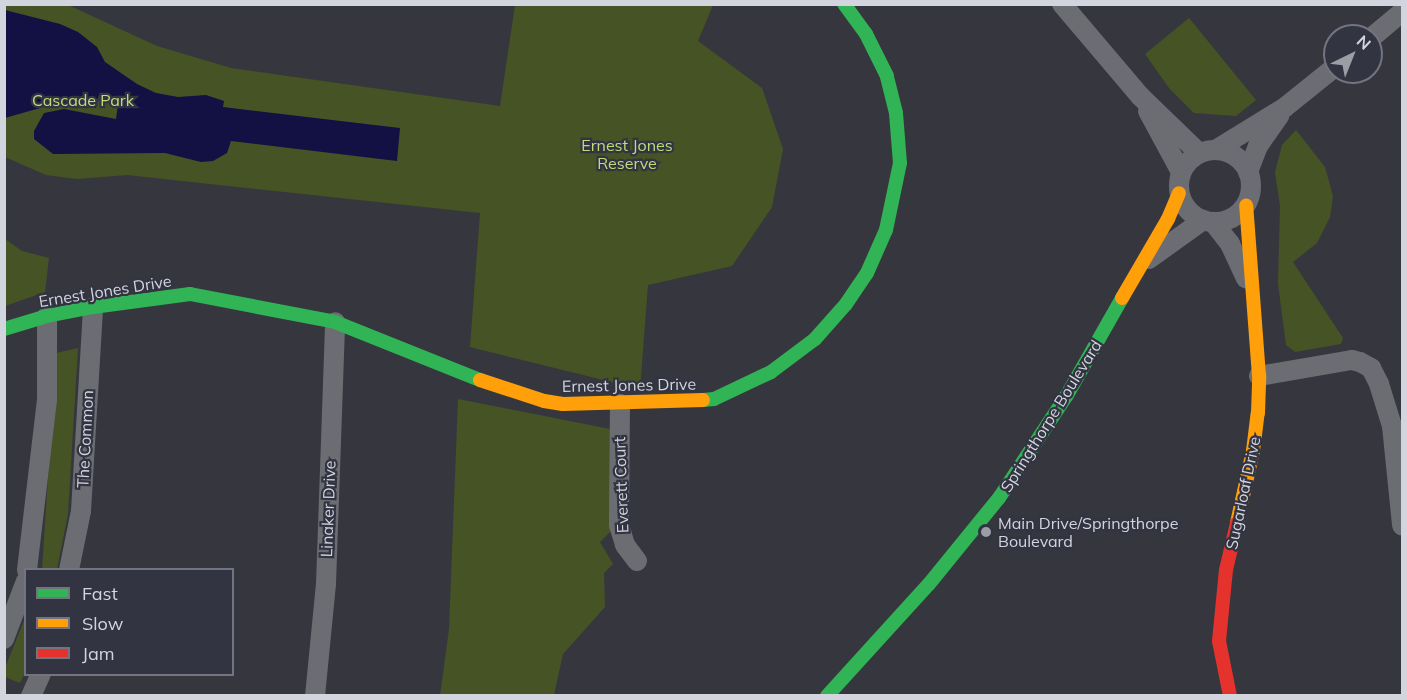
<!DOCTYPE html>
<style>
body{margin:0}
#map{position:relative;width:1407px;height:700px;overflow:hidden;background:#36373e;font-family:Mulish,sans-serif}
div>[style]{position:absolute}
.green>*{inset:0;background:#465324}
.water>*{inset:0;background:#131143}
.street>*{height:20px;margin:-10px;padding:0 10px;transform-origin:10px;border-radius:10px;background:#6c6d73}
.street>.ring{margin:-10px;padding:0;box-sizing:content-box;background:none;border:20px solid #6c6d73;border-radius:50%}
.fast>*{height:14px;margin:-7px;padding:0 7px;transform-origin:7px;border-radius:7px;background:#30b455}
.slow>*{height:14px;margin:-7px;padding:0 7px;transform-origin:7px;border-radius:7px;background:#ff9f0a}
.jam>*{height:14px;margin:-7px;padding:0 7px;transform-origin:7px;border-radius:7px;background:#e5322d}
.dots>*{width:16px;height:16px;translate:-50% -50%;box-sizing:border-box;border:3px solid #323442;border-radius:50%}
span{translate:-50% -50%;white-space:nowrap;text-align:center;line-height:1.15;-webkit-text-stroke:4.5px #323442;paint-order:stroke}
.park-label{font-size:16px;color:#bedd7a}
.street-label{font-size:16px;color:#d3d5de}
.poi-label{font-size:16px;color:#d3d5de}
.left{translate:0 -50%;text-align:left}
.frame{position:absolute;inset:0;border:6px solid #d3d5de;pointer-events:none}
.legend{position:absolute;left:24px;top:568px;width:210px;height:108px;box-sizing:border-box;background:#323442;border:2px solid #727480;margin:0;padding:8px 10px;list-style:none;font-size:18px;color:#d3d5de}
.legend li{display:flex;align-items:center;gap:12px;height:30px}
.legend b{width:30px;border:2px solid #727480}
.north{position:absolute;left:1323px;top:24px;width:60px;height:60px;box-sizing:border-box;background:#323442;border:2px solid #727480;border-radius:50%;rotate:43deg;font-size:16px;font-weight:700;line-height:24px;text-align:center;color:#d3d5de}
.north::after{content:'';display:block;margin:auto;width:21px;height:27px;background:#9c9ea6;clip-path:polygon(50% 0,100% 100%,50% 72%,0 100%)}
</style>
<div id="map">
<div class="green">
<i style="clip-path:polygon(4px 5px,68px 5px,157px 46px,231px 68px,500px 106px,515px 5px,713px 5px,698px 41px,762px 88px,783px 149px,772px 207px,732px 266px,648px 285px,640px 389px,470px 347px,480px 213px,127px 175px,77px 179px,46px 175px,5px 157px)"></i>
<i style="clip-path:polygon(1189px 18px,1256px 100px,1236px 116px,1194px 113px,1169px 88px,1145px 54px)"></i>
<i style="clip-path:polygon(1296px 130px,1325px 167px,1333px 196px,1330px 217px,1317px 243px,1293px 262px,1343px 338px,1341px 344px,1295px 352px,1286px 345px,1278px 284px,1280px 206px,1275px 172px,1282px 145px)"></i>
<i style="clip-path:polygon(5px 239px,22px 251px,49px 258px,45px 292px,5px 306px)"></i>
<i style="clip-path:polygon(78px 348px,68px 514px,57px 569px,42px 570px,56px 353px)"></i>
<i style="clip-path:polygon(458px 399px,610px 429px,612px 530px,600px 542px,613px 564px,604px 573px,605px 607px,563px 654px,554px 695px,440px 696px,449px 629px)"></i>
<i style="clip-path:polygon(25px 618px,25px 673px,20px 683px,5px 677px,5px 668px)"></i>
</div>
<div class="water">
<i style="clip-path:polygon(5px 10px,60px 24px,78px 32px,97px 47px,105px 62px,137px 84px,156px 93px,178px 97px,206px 95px,224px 101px,223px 107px,400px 128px,397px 161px,231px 141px,227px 153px,213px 161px,201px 162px,165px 153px,53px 154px,34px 139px,34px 131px,44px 113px,64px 109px,116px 119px,119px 98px,99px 95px,96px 108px,54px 104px,5px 118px)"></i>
</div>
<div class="street">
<i style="left:1062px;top:4px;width:121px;rotate:49.7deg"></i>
<i style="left:1140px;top:96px;width:82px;rotate:44deg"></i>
<i style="left:1371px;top:38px;width:40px;rotate:-40deg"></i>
<i style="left:1148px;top:111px;width:69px;rotate:61.6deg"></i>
<i style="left:1217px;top:149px;width:79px;rotate:-31.5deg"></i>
<i style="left:1284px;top:108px;width:65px;rotate:-38.8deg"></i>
<i class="ring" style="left:1179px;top:150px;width:52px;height:52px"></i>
<i style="left:1248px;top:172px;width:28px;rotate:-69deg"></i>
<i style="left:1258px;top:146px;width:37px;rotate:-55deg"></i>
<i style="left:1213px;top:222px;width:28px;rotate:52deg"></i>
<i style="left:1230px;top:244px;width:38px;rotate:65deg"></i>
<i style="left:1149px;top:259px;width:67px;rotate:-35.8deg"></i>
<i style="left:1259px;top:376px;width:94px;rotate:-9.8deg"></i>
<i style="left:1352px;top:360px;width:8px;rotate:14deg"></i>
<i style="left:1360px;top:362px;width:13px;rotate:29deg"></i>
<i style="left:1371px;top:368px;width:18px;rotate:63deg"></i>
<i style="left:1379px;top:384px;width:44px;rotate:72.8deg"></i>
<i style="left:1392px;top:426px;width:100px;rotate:84.2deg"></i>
<i style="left:620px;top:404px;width:121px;rotate:90.5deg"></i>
<i style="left:619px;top:525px;width:21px;rotate:73deg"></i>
<i style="left:625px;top:545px;width:20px;rotate:53deg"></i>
<i style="left:27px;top:570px;width:171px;rotate:-83.3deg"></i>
<i style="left:47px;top:400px;width:84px;rotate:-90deg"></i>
<i style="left:69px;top:570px;width:60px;rotate:-78.5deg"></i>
<i style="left:81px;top:511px;width:204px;rotate:-86.6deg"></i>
<i style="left:4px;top:639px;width:62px;rotate:-69.2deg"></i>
<i style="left:31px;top:696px;width:24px;rotate:-66deg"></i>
<i style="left:315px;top:696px;width:113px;rotate:-84.4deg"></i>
<i style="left:326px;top:584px;width:262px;rotate:-88deg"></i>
</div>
<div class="fast">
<i style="left:4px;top:329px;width:45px;rotate:-16.8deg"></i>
<i style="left:47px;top:316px;width:47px;rotate:-11.1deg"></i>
<i style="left:93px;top:307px;width:98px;rotate:-7.6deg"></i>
<i style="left:190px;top:294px;width:148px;rotate:10.9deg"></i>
<i style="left:335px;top:322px;width:156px;rotate:21.8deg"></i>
<i style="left:703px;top:400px;width:11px;rotate:-5deg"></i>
<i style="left:714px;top:399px;width:63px;rotate:-25.3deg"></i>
<i style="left:771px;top:372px;width:55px;rotate:-36.9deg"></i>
<i style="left:815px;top:339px;width:47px;rotate:-48.5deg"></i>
<i style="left:846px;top:304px;width:37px;rotate:-56deg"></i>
<i style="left:867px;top:273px;width:47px;rotate:-66.2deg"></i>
<i style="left:886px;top:230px;width:68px;rotate:-78.2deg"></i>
<i style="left:900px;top:163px;width:50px;rotate:-94.6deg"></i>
<i style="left:896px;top:113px;width:38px;rotate:-104deg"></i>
<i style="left:887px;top:76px;width:47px;rotate:-116.6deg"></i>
<i style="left:866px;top:34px;width:37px;rotate:-126deg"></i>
<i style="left:827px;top:696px;width:151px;rotate:-47.7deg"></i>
<i style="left:929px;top:584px;width:111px;rotate:-50.9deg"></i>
<i style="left:999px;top:498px;width:123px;rotate:-56.6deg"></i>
<i style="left:1067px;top:395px;width:112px;rotate:-60.4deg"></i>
</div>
<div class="slow">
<i style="left:1122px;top:298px;width:91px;rotate:-59.8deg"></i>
<i style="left:1168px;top:219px;width:28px;rotate:-67deg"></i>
<i style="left:480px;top:380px;width:67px;rotate:18.2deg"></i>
<i style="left:544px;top:401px;width:19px;rotate:9deg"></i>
<i style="left:563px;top:404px;width:140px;rotate:-1.6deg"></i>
<i style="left:1237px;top:523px;width:74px;rotate:-77.5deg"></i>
<i style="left:1253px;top:451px;width:38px;rotate:-83deg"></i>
<i style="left:1258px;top:413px;width:37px;rotate:-88deg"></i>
<i style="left:1259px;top:376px;width:171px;rotate:-94.3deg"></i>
</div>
<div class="jam">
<i style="left:1230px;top:696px;width:56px;rotate:-101.3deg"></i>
<i style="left:1219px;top:641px;width:71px;rotate:-84.4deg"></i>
<i style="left:1226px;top:570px;width:48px;rotate:-76.8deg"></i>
</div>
<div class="dots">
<i style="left:986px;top:532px;background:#9c9ea6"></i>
</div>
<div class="park-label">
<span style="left:83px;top:100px">Cascade Park</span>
<span style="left:627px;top:154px">Ernest Jones<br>Reserve</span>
</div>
<div class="street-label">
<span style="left:105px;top:291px;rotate:-9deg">Ernest Jones Drive</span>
<span style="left:629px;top:385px;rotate:-1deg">Ernest Jones Drive</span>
<span style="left:1051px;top:416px;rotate:-58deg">Springthorpe Boulevard</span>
<span style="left:85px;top:439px;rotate:-87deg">The Common</span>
<span style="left:621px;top:485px;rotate:-92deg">Everett Court</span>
<span style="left:1243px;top:493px;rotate:-78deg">Sugarloaf Drive</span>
<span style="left:328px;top:509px;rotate:-88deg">Linaker Drive</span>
</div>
<div class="poi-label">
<span class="left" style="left:998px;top:532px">Main Drive/Springthorpe<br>Boulevard</span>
</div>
<div class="frame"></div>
<ul class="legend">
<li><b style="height:8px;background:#30b455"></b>Fast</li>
<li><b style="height:8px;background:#ff9f0a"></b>Slow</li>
<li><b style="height:8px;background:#e5322d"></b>Jam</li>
</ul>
<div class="north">N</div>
</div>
